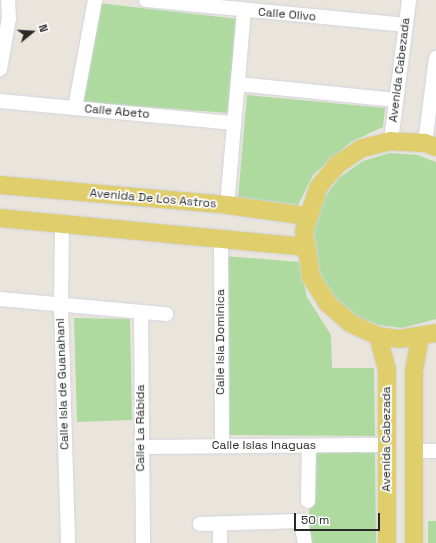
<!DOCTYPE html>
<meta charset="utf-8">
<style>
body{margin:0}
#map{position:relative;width:436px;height:543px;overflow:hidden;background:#e9e5dc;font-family:"Space Grotesk",sans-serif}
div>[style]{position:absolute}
.green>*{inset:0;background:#aeda9f}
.roads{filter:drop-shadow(0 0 1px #d2d3e0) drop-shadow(0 0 1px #d2d3e0)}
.minor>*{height:14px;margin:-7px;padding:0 7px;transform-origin:7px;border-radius:7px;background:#fff}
.major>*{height:18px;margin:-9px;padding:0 9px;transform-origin:9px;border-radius:9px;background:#dfce6b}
span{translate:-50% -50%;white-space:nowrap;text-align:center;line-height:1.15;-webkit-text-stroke:3.5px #fff;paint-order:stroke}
.street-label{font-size:12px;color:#292929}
.north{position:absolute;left:12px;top:12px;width:40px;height:40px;-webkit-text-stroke:3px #fff;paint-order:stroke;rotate:72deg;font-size:11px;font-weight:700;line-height:16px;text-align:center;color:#292929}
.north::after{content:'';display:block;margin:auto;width:14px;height:18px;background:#292929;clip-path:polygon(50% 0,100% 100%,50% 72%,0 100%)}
.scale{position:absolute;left:294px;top:513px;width:86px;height:18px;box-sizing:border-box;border:2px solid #292929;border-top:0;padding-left:5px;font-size:12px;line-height:14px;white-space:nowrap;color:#292929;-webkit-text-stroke:3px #fff;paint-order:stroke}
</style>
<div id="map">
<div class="green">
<i style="clip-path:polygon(98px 3px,238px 19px,229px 113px,82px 102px)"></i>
<i style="clip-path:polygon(247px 95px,385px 108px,383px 127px,351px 142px,313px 175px,298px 205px,238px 199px)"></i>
<i style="clip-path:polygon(390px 153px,418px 155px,436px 162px,436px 319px,402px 328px,378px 325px,356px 316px,337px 301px,323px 281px,314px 254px,314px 226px,323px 199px,340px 177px,363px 161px)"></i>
<i style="clip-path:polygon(225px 256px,299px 262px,307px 297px,331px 335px,332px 368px,374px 368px,375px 436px,228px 435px)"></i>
<i style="clip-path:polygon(74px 318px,130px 319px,132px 420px,77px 422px)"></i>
<i style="clip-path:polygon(310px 450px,375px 453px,376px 543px,309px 543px)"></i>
<i style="clip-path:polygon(428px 521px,436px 521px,436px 543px,428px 543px)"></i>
</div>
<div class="roads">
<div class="minor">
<i style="left:146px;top:0;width:260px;rotate:5.5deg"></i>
<i style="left:0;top:69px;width:52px;rotate:-80deg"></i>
<i style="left:9px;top:18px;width:18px;rotate:-93deg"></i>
<i style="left:238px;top:84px;width:159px;rotate:5.8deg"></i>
<i style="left:0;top:101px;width:235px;rotate:5.4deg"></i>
<i style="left:75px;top:108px;width:110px;rotate:-79.5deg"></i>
<i style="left:391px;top:141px;width:142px;rotate:-82.7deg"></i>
<i style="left:425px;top:143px;width:86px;rotate:-82.6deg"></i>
<i style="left:227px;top:205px;width:195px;rotate:-85deg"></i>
<i style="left:62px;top:225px;width:80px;rotate:90.7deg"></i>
<i style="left:61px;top:305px;width:238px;rotate:88.3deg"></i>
<i style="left:221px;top:239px;width:206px;rotate:89.7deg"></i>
<i style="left:0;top:299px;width:167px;rotate:5.2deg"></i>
<i style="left:141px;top:312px;width:231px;rotate:89.5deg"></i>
<i style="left:141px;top:447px;width:246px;rotate:-0.5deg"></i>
<i style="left:414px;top:451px;width:22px"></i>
<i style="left:308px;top:501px;width:55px;rotate:-89deg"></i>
<i style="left:220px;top:523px;width:20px;rotate:90deg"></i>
<i style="left:200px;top:524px;width:101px;rotate:-1.7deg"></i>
<i style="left:301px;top:521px;width:22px;rotate:80deg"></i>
</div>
<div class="major">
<i style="left:436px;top:147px;width:12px;rotate:-160deg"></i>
<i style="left:425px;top:143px;width:34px;rotate:-177deg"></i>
<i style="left:391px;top:141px;width:30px;rotate:166deg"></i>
<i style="left:362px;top:148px;width:30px;rotate:146deg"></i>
<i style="left:337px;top:165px;width:30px;rotate:130deg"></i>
<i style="left:318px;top:188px;width:45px;rotate:108deg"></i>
<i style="left:304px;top:231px;width:47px;rotate:81.3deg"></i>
<i style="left:311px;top:277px;width:31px;rotate:58deg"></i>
<i style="left:327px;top:303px;width:30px;rotate:41deg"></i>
<i style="left:350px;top:323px;width:31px;rotate:25deg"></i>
<i style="left:378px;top:336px;width:21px;rotate:8deg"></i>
<i style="left:399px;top:339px;width:37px;rotate:-9deg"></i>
<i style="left:0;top:185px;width:228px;rotate:5deg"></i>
<i style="left:227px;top:205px;width:80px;rotate:7.9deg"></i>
<i style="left:0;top:218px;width:305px;rotate:5.4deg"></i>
<i style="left:378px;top:336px;width:34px;rotate:75deg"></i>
<i style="left:387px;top:369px;width:174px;rotate:90deg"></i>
<i style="left:414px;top:543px;width:172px;rotate:-90deg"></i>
<i style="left:414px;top:371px;width:35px;rotate:-80deg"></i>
</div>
</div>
<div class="street-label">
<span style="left:287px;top:15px;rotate:5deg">Calle Olivo</span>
<span style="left:400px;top:70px;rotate:-83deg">Avenida Cabezada</span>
<span style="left:117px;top:112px;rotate:5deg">Calle Abeto</span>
<span style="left:153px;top:199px;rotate:5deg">Avenida De Los Astros</span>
<span style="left:221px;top:342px;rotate:-90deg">Calle Isla Dominica</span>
<span style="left:63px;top:384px;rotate:-92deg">Calle Isla de Guanahani</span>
<span style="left:141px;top:428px;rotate:-90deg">Calle La Rábida</span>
<span style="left:387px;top:439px;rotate:-90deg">Avenida Cabezada</span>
<span style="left:264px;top:446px">Calle Islas Inaguas</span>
</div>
<div class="north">N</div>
<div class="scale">50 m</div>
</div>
